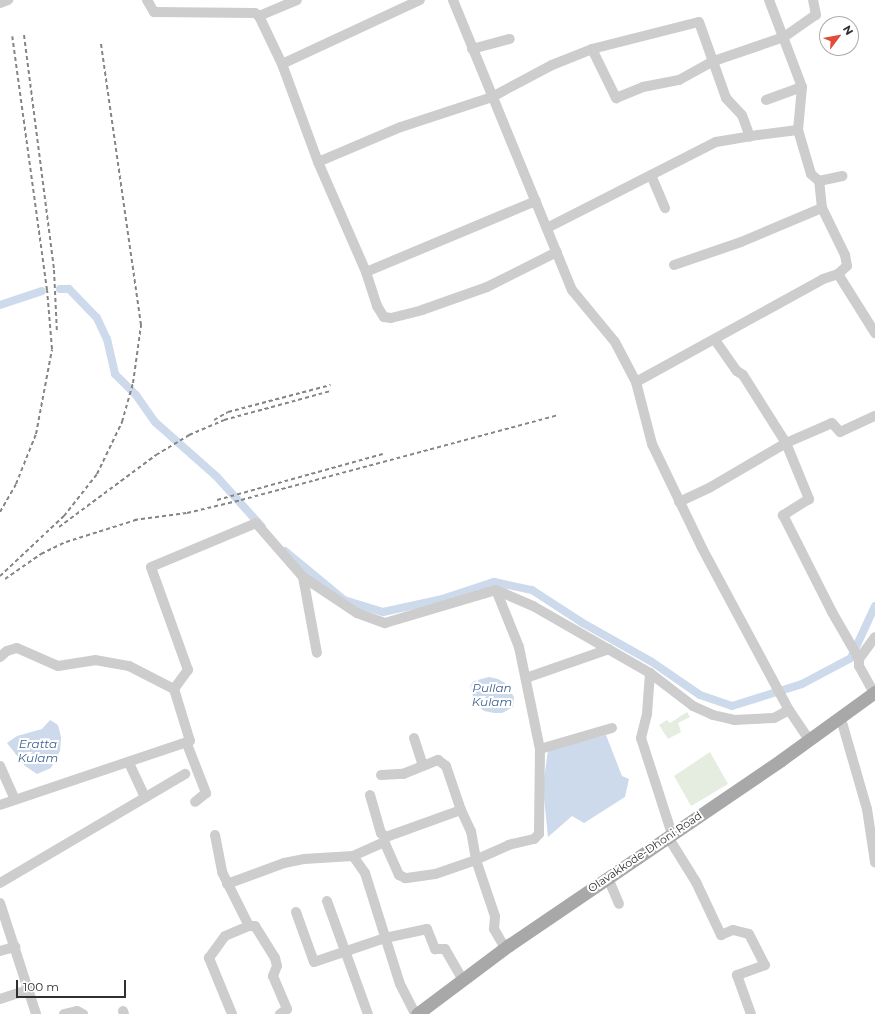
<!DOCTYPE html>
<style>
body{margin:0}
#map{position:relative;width:875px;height:1014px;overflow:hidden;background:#fff;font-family:Montserrat,sans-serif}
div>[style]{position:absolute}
.green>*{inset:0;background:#e4eddf}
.water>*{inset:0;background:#ccdaeb}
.canal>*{height:8px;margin:-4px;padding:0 4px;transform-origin:4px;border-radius:4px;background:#ccdaeb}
.minor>*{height:10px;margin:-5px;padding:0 5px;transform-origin:5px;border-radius:5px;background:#cdcdcd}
.major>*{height:13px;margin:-6.5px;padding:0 6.5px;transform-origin:6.5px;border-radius:6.5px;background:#a8a8a8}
.rail>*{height:2px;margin-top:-1px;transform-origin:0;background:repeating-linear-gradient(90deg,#858585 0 4px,transparent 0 7px)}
span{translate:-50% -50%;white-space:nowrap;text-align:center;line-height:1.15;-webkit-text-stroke:4px #fff;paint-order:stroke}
.street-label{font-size:11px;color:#303030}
.water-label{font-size:12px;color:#406390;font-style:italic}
.north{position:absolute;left:819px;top:16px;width:40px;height:40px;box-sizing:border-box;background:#fff;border:1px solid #acacac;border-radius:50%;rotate:58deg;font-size:11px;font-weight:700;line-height:16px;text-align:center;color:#303030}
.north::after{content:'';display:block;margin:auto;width:14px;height:18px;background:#e04b3a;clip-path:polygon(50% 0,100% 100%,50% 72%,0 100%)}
.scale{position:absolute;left:16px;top:980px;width:110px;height:18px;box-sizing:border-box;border:2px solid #303030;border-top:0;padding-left:5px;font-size:12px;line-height:14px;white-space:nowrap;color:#303030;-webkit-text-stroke:3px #fff;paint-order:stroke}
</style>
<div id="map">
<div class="green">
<i style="clip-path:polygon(687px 712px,690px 717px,678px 723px,681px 732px,668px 739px,659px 725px,667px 720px,670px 723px)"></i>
<i style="clip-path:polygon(710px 752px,728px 784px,691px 806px,674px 776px)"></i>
</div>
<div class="water">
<i style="clip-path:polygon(489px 677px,498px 679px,505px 683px,514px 697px,513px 707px,502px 713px,494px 713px,484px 711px,475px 703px,470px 686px,474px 681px)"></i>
<i style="clip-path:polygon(50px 720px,58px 725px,61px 737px,60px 751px,51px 768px,37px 774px,25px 766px,7px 743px,17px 736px,42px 729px)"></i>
<i style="clip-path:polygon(606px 735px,622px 776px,629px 779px,625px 797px,584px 823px,572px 816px,548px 837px,543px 787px,548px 750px)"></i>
</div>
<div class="canal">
<i style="left:60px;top:289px;width:9px"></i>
<i style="left:69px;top:289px;width:40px;rotate:46deg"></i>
<i style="left:97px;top:318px;width:23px;rotate:65deg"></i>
<i style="left:107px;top:339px;width:36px;rotate:77deg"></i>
<i style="left:115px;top:374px;width:30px;rotate:45deg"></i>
<i style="left:136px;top:395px;width:33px;rotate:55deg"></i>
<i style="left:155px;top:422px;width:83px;rotate:41.6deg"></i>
<i style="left:217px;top:477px;width:67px;rotate:48deg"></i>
<i style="left:0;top:305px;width:44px;rotate:-18.4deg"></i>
<i style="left:285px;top:551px;width:77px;rotate:39.7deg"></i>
<i style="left:344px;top:600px;width:41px;rotate:17.1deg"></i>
<i style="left:383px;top:612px;width:60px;rotate:-12.4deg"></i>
<i style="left:442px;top:599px;width:55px;rotate:-18.1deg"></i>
<i style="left:494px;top:582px;width:39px;rotate:12deg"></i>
<i style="left:532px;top:590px;width:59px;rotate:33.1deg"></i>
<i style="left:581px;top:622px;width:81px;rotate:29.4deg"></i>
<i style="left:652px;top:662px;width:58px;rotate:34.5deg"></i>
<i style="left:700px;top:695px;width:34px;rotate:19deg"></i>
<i style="left:732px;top:706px;width:73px;rotate:-17.4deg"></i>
<i style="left:802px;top:684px;width:55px;rotate:-28deg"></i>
<i style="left:851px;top:658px;width:57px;rotate:-65.2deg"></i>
</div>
<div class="minor">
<i style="left:147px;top:0;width:14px;rotate:60deg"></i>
<i style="left:154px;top:12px;width:101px;rotate:0.6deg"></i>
<i style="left:255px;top:13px;width:5px;rotate:37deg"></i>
<i style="left:259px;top:16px;width:53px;rotate:64.4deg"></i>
<i style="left:282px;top:64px;width:104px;rotate:69.8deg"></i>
<i style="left:318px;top:162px;width:120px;rotate:66.4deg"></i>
<i style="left:366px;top:272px;width:36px;rotate:72deg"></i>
<i style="left:377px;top:306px;width:13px;rotate:58deg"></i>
<i style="left:384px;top:317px;width:7px;rotate:8deg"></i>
<i style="left:391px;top:318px;width:32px;rotate:-14deg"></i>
<i style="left:422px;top:310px;width:69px;rotate:-19.5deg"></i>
<i style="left:487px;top:287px;width:78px;rotate:-26.6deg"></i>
<i style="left:453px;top:0;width:313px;rotate:67.7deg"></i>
<i style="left:572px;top:290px;width:67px;rotate:50.4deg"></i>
<i style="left:615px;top:342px;width:45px;rotate:62.3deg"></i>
<i style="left:636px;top:382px;width:64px;rotate:75.5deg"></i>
<i style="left:652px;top:444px;width:115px;rotate:64.3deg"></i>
<i style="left:702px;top:548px;width:184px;rotate:61.8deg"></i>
<i style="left:789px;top:710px;width:36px;rotate:56deg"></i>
<i style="left:769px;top:0;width:93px;rotate:69.2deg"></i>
<i style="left:802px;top:87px;width:43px;rotate:95.3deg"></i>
<i style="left:0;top:3px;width:9px;rotate:-21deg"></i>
<i style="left:259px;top:16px;width:41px;rotate:-22.8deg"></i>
<i style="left:472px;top:49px;width:39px;rotate:-15deg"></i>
<i style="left:592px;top:49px;width:110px;rotate:-14.2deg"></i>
<i style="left:699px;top:22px;width:81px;rotate:70.4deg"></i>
<i style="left:726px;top:98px;width:23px;rotate:47deg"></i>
<i style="left:742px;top:115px;width:23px;rotate:70deg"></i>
<i style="left:282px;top:64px;width:152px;rotate:-24.9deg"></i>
<i style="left:766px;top:100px;width:38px;rotate:-20deg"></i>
<i style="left:318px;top:162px;width:90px;rotate:-22.9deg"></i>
<i style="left:401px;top:127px;width:96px;rotate:-18.2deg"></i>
<i style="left:492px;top:97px;width:68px;rotate:-28.1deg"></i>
<i style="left:552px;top:65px;width:43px;rotate:-21.8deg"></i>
<i style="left:592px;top:49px;width:55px;rotate:63.9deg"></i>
<i style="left:616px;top:98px;width:29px;rotate:-22deg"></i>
<i style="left:643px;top:87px;width:37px;rotate:-11deg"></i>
<i style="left:679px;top:80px;width:37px;rotate:-29deg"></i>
<i style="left:711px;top:62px;width:77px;rotate:-18.9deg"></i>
<i style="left:784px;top:37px;width:39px;rotate:-35deg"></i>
<i style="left:816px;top:15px;width:15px;rotate:-101deg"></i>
<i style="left:651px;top:175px;width:36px;rotate:67deg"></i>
<i style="left:547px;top:228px;width:190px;rotate:-27deg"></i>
<i style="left:716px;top:142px;width:43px;rotate:-9.5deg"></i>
<i style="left:758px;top:135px;width:40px;rotate:-7.1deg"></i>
<i style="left:798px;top:130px;width:46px;rotate:73.5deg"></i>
<i style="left:811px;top:174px;width:11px;rotate:41deg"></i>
<i style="left:819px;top:181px;width:24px;rotate:-12deg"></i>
<i style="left:674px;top:265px;width:71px;rotate:-18.9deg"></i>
<i style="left:741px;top:242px;width:88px;rotate:-22.8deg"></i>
<i style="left:366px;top:272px;width:184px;rotate:-22.7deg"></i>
<i style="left:838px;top:274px;width:70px;rotate:57.9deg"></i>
<i style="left:715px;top:340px;width:38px;rotate:55deg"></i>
<i style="left:737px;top:371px;width:7px;rotate:34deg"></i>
<i style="left:743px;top:375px;width:80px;rotate:57.7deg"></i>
<i style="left:786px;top:443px;width:61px;rotate:67.7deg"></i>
<i style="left:809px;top:499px;width:31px;rotate:148deg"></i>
<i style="left:783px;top:515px;width:109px;rotate:63.2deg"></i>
<i style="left:832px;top:612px;width:54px;rotate:60.1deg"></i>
<i style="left:636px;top:382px;width:213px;rotate:-28.8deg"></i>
<i style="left:823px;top:279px;width:16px;rotate:-18deg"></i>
<i style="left:838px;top:274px;width:12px;rotate:-42deg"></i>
<i style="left:847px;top:266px;width:11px;rotate:-100deg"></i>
<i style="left:845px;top:255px;width:52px;rotate:-116.1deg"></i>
<i style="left:822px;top:208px;width:27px;rotate:-96deg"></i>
<i style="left:679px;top:502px;width:33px;rotate:-25deg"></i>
<i style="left:709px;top:488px;width:89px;rotate:-30.3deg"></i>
<i style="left:786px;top:443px;width:50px;rotate:-23.5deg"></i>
<i style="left:832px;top:423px;width:12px;rotate:48deg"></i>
<i style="left:840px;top:432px;width:38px;rotate:-25deg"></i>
<i style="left:303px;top:577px;width:77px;rotate:79.6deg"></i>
<i style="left:496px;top:590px;width:61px;rotate:68deg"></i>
<i style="left:519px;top:647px;width:104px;rotate:78.4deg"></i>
<i style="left:540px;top:749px;width:85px;rotate:90.7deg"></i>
<i style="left:539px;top:834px;width:7px;rotate:135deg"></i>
<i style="left:534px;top:839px;width:26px;rotate:167deg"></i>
<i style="left:509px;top:845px;width:36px;rotate:156deg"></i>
<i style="left:476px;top:860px;width:43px;rotate:161.1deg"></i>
<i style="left:435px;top:874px;width:30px;rotate:172deg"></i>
<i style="left:405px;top:878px;width:7px;rotate:-153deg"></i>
<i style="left:399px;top:875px;width:36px;rotate:-114deg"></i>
<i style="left:384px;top:842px;width:5px;rotate:-68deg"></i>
<i style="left:386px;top:837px;width:80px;rotate:-19.8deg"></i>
<i style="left:461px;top:810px;width:23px;rotate:65deg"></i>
<i style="left:471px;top:831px;width:29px;rotate:80deg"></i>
<i style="left:476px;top:860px;width:59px;rotate:71.3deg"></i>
<i style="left:495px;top:916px;width:13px;rotate:94deg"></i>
<i style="left:494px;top:929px;width:22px;rotate:60deg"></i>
<i style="left:0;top:657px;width:9px;rotate:-41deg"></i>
<i style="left:7px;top:651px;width:10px;rotate:-17deg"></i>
<i style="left:17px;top:648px;width:45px;rotate:23.7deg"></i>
<i style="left:58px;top:666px;width:37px;rotate:-9deg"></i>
<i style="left:95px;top:660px;width:35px;rotate:10deg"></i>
<i style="left:129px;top:666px;width:51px;rotate:27.1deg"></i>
<i style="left:174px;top:689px;width:54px;rotate:72.9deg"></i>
<i style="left:190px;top:741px;width:200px;rotate:161.4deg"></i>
<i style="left:650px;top:673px;width:41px;rotate:94.2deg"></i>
<i style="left:647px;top:714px;width:25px;rotate:104deg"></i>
<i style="left:641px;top:738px;width:101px;rotate:72.1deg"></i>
<i style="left:526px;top:678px;width:88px;rotate:-19.3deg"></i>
<i style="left:174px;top:689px;width:24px;rotate:-54deg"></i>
<i style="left:188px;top:670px;width:109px;rotate:-109.8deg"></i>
<i style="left:151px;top:567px;width:114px;rotate:-22.7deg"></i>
<i style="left:256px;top:523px;width:72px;rotate:49deg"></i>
<i style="left:303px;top:577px;width:65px;rotate:33.7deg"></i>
<i style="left:357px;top:613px;width:30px;rotate:20deg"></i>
<i style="left:385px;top:623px;width:116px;rotate:-16.6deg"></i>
<i style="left:496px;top:590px;width:40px;rotate:23.4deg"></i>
<i style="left:533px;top:606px;width:135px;rotate:29.8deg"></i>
<i style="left:650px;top:673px;width:54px;rotate:37.5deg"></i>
<i style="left:693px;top:706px;width:22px;rotate:24deg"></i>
<i style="left:713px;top:715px;width:22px;rotate:13deg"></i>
<i style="left:734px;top:720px;width:40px;rotate:-2.9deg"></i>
<i style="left:774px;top:718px;width:17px;rotate:-28deg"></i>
<i style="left:874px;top:693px;width:31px;rotate:-119deg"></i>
<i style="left:859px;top:666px;width:7px;rotate:-90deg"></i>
<i style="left:859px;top:659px;width:27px;rotate:-54deg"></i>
<i style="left:841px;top:719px;width:94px;rotate:73.9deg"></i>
<i style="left:867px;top:809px;width:54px;rotate:81.4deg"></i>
<i style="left:414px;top:738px;width:29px;rotate:72deg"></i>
<i style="left:187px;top:744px;width:53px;rotate:68.8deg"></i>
<i style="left:206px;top:793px;width:14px;rotate:141deg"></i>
<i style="left:540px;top:749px;width:75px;rotate:-16.3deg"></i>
<i style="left:129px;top:763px;width:38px;rotate:65deg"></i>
<i style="left:0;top:766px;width:37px;rotate:66deg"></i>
<i style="left:381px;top:775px;width:22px;rotate:-3deg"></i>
<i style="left:403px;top:774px;width:38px;rotate:-22deg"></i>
<i style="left:438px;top:760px;width:10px;rotate:37deg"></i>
<i style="left:446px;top:766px;width:46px;rotate:71.2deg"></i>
<i style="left:370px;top:795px;width:40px;rotate:74deg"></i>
<i style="left:381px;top:833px;width:6px;rotate:39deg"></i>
<i style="left:215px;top:835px;width:38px;rotate:79deg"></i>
<i style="left:222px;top:872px;width:60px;rotate:63.4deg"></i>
<i style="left:668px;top:837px;width:53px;rotate:58.1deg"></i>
<i style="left:696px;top:882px;width:59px;rotate:64.7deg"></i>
<i style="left:721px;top:935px;width:13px;rotate:-23deg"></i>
<i style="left:733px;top:930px;width:16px;rotate:14deg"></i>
<i style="left:749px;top:934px;width:35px;rotate:63deg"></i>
<i style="left:765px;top:965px;width:30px;rotate:160deg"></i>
<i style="left:737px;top:975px;width:41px;rotate:70.3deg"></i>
<i style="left:353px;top:856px;width:21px;rotate:55deg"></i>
<i style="left:365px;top:873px;width:116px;rotate:72.5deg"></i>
<i style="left:400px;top:984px;width:34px;rotate:63deg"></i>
<i style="left:608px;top:878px;width:28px;rotate:67deg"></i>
<i style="left:0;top:883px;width:215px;rotate:-30.5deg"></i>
<i style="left:227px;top:884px;width:61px;rotate:-20.2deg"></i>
<i style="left:284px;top:863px;width:20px;rotate:-11deg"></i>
<i style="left:304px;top:859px;width:49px;rotate:-3.5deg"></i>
<i style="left:353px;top:856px;width:34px;rotate:-24deg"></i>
<i style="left:327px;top:901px;width:120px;rotate:70.1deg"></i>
<i style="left:0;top:903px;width:117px;rotate:72deg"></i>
<i style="left:296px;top:912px;width:53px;rotate:70.2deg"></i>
<i style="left:314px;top:962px;width:75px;rotate:-18.7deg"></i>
<i style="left:385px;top:938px;width:43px;rotate:-12.1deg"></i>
<i style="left:427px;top:929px;width:22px;rotate:68deg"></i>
<i style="left:435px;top:949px;width:10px"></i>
<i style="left:445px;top:949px;width:36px;rotate:60deg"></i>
<i style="left:0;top:951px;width:16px;rotate:-15deg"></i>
<i style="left:0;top:999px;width:29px;rotate:-18deg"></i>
<i style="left:123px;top:1011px;width:3px;rotate:72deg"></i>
<i style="left:64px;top:1014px;width:13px;rotate:-13deg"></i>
<i style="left:77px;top:1011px;width:7px;rotate:27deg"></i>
<i style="left:232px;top:1014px;width:61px;rotate:-112.3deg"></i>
<i style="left:209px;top:958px;width:27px;rotate:-54deg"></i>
<i style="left:225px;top:936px;width:26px;rotate:-23deg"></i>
<i style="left:249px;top:926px;width:6px"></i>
<i style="left:255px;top:926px;width:38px;rotate:58deg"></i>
<i style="left:275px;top:958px;width:8px;rotate:76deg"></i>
<i style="left:277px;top:966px;width:11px;rotate:112deg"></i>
<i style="left:273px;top:976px;width:36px;rotate:67deg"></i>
<i style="left:287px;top:1009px;width:9px;rotate:144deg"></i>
</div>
<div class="major">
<i style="left:417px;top:1014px;width:115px;rotate:-36.9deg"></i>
<i style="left:509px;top:945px;width:329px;rotate:-34.2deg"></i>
<i style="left:781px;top:760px;width:116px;rotate:-35.9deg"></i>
</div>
<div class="rail">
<i style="left:24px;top:35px;width:237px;rotate:82.7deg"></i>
<i style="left:54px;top:270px;width:63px;rotate:87.3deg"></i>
<i style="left:214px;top:420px;width:16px;rotate:-30deg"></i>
<i style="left:228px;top:412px;width:106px;rotate:-14.8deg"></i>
<i style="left:217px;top:500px;width:172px;rotate:-15.5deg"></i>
<i style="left:0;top:512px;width:32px;rotate:-60deg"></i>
<i style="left:16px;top:484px;width:54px;rotate:-68.2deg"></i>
<i style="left:36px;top:434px;width:86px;rotate:-79.3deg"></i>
<i style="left:52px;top:349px;width:59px;rotate:-94.8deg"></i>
<i style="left:47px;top:290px;width:256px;rotate:-97.8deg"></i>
<i style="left:134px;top:520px;width:53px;rotate:-7.5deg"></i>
<i style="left:187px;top:513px;width:56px;rotate:-13.5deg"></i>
<i style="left:241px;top:500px;width:328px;rotate:-15deg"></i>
<i style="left:59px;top:527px;width:121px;rotate:-36.6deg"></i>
<i style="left:156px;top:455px;width:39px;rotate:-31deg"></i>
<i style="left:189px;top:435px;width:38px;rotate:-23deg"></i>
<i style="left:224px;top:420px;width:111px;rotate:-15.2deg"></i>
<i style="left:0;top:576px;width:88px;rotate:-43.2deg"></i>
<i style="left:64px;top:516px;width:53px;rotate:-51.8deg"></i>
<i style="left:97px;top:474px;width:58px;rotate:-64.3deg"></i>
<i style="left:122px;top:422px;width:41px;rotate:-74.2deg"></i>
<i style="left:133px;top:383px;width:59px;rotate:-82.1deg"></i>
<i style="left:141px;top:325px;width:285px;rotate:-98.1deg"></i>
<i style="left:5px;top:579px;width:44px;rotate:-34.8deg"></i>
<i style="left:41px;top:554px;width:28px;rotate:-26deg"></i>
<i style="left:66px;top:542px;width:77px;rotate:-17.5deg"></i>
</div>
<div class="street-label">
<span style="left:645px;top:852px;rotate:-34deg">Olavakkode-Dhoni Road</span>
</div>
<div class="water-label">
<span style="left:492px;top:695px">Pullan<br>Kulam</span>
<span style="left:38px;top:751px">Eratta<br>Kulam</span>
</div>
<div class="north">N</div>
<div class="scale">100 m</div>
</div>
